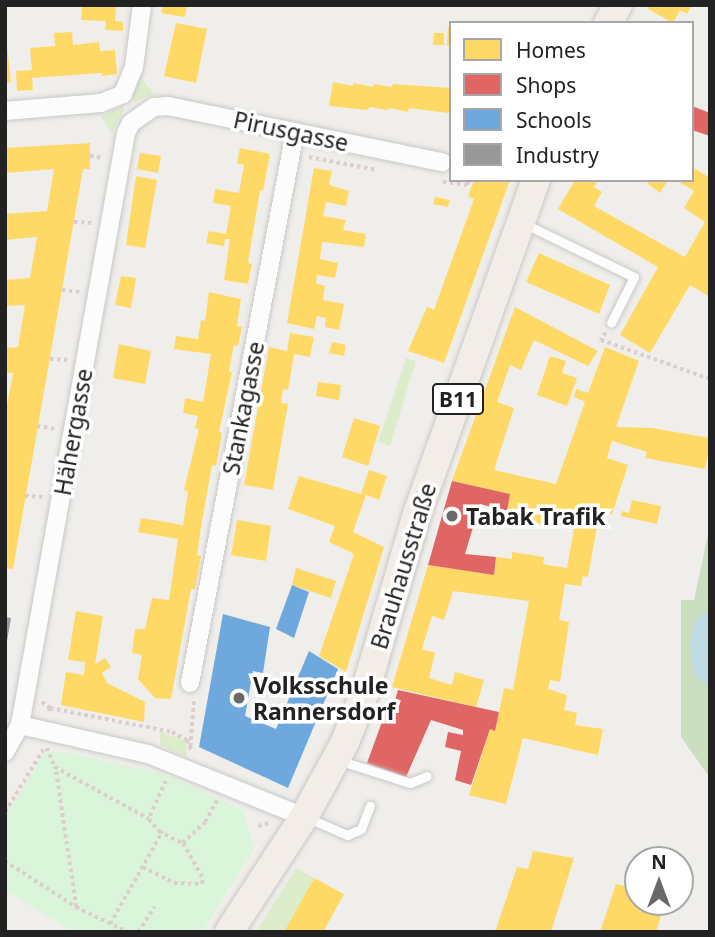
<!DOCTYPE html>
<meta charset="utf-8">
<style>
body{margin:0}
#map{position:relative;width:715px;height:937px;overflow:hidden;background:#f0eeeb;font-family:"Noto Sans",sans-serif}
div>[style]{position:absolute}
.grass>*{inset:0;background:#ddeccb}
.forest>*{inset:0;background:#cbdec1}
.park>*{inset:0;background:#daf5da}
.homes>*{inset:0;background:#ffd966}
.shops>*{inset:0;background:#e06666}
.schools>*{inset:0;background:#6fa8dc}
.industry>*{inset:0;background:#999}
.river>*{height:35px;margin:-17.5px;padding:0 17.5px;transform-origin:17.5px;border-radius:17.5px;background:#bfdbe3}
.path>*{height:3.5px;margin-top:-1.75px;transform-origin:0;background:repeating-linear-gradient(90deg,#dccecd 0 3.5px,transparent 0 7px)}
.roads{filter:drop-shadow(0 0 2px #c9c8c7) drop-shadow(0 0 2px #c9c8c7)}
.lane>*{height:9px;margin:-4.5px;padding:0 4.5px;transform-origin:4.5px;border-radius:4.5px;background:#fdfcfc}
.street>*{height:18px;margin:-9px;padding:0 9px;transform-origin:9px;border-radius:9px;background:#fdfcfc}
.primary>*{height:28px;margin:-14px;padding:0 14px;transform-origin:14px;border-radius:14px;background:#f3ede7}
.dots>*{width:19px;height:19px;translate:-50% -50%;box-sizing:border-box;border:4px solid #fff;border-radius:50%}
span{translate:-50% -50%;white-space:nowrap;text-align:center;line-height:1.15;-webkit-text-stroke:7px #fff;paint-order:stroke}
.shield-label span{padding:2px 5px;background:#fff;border:2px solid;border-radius:5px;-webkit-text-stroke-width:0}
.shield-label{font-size:21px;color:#222;font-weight:700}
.street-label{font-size:23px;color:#222}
.poi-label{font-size:23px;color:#222;font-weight:700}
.left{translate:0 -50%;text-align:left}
.frame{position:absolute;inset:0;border:7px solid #222;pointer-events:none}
.legend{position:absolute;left:449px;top:21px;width:245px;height:161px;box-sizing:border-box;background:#fff;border:2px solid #a7a7a7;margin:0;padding:9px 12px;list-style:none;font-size:21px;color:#222}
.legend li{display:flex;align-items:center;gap:14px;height:35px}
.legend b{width:35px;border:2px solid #a7a7a7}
.north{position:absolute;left:624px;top:846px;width:70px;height:70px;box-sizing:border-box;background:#fff;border:2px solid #a7a7a7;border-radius:50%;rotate:0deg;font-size:19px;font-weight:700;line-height:28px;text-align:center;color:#222}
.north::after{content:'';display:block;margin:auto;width:24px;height:32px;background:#6a6968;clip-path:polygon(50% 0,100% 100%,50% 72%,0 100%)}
</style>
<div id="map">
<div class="grass">
<i style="clip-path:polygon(140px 77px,154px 94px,135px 102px,132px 98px)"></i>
<i style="clip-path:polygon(121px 106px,125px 109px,112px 133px,101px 117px)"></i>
<i style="clip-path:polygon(406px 358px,416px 361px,390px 446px,378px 442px)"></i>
<i style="clip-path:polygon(160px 732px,184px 740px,187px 745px,186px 757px,160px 745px)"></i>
<i style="clip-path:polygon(296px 868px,314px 878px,284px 932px,256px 932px)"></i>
</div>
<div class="forest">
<i style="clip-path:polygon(710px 525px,710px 778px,681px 737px,681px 600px,694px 600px)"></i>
</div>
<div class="park">
<i style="clip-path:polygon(48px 752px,71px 753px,166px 775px,243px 810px,254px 849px,202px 932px,73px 932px,5px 890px,5px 818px,44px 754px)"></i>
</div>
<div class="homes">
<i style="clip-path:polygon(82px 5px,116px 5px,115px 21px,123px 22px,123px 31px,105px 30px,106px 21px,81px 20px)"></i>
<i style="clip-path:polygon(163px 5px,187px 5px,185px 17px,161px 13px)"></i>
<i style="clip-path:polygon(650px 5px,692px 5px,687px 14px,680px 10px,673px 23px,648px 9px)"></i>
<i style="clip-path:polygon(176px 23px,207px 29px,196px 83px,164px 76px)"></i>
<i style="clip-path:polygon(448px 26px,451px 27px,451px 46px,447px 46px)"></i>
<i style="clip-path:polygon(5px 27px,11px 82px,5px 83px)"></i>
<i style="clip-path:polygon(72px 32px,73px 45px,99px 42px,100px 51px,115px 50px,117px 74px,102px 76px,101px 73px,32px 78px,33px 90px,17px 91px,16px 71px,32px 70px,30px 48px,55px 46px,54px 33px)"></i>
<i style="clip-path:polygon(434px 33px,444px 33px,444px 45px,433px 45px)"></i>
<i style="clip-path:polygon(333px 82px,353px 86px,353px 83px,373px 87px,374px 84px,392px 87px,393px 84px,451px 88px,451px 110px,448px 113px,409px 108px,408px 112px,389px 108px,388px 110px,369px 107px,368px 110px,329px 106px)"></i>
<i style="clip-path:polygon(90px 143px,90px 169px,83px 169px,13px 569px,5px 568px,5px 415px,13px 373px,5px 373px,5px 348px,18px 347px,25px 305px,5px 306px,5px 280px,30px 278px,37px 237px,5px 240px,5px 214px,47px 211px,54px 169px,5px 173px,5px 148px)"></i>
<i style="clip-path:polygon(240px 148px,270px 154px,263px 191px,260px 190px,248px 263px,252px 264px,248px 284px,224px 280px,230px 239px,225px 239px,224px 246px,206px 243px,209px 231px,226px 234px,231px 206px,213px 203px,215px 189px,239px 193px,244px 165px,237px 163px)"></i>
<i style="clip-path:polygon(140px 153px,161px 156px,158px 173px,137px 169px)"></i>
<i style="clip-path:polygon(692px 167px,710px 178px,710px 297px,690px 285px,650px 353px,620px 335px,658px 267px,558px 209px,575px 180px,598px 180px,594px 187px,602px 192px,594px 206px,685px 257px,705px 222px,684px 208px,694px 191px,676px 180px,692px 180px)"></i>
<i style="clip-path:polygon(314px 168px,332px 171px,329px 185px,349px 191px,346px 206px,326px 202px,323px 216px,346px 220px,343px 230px,366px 234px,364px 247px,322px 242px,320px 259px,338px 263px,335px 278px,317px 275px,316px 283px,325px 286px,323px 300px,344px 304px,339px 330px,325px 327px,326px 318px,317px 316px,314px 329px,287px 323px)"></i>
<i style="clip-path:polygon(136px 176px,157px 180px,145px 248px,126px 245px)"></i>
<i style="clip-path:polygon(474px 180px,510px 180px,444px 363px,408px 351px,427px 307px,434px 310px,474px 199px,468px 196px)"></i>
<i style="clip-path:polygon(649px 180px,668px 180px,660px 193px,647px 183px)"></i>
<i style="clip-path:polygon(435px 197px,450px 200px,448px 207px,433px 204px)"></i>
<i style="clip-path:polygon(539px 253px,610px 285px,599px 314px,526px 282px)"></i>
<i style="clip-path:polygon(121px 276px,136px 278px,131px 308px,115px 305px)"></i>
<i style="clip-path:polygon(209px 292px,241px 299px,237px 326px,242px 327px,238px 346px,234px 345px,229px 371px,232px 372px,219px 432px,222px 433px,216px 466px,212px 465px,201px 527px,197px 555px,201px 556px,195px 589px,191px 589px,171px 699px,155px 698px,138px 679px,142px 655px,132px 653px,135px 629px,145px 629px,152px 598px,169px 600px,178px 539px,138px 532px,141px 518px,183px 525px,188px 491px,184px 490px,199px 429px,195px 428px,198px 416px,183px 413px,185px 398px,203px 402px,211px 354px,174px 349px,176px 336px,198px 339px,201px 320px,205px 321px)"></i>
<i style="clip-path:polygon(515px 307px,598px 351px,588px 366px,534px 340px,521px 370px,510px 365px,497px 402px,514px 408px,494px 470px,556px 484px,585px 402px,574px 397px,576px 389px,588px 393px,605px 347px,639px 361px,616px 427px,652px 428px,710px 438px,710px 444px,705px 469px,645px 458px,647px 452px,612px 441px,607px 458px,628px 465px,612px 514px,595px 510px,593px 521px,598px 521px,588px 577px,583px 576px,581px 586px,565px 584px,559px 620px,569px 622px,560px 682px,550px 680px,548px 689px,567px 695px,564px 710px,577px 713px,575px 725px,603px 729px,598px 755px,523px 738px,506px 804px,469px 795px,490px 729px,495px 731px,504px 688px,513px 690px,529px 601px,453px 591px,444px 620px,432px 616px,422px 649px,435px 653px,429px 678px,452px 685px,455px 672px,484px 680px,476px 707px,392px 687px,428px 565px,494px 575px,496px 557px,512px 559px,512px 552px,544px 557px,543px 564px,567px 568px,575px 524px,553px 520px,551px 526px,520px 519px,521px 513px,507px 511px,510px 494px,452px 481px)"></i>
<i style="clip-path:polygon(290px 333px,314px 337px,310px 357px,294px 354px,288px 390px,283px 389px,281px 403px,288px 404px,273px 490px,244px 485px,269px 347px,287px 351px)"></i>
<i style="clip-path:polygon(332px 342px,346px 345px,344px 356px,329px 353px)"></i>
<i style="clip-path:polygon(119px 344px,151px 351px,145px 384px,113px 378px)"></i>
<i style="clip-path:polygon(550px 356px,566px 361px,562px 373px,577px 378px,567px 406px,537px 395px)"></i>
<i style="clip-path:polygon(318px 382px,341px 385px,339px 400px,316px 396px)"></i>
<i style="clip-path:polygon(354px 418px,380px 426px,368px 466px,342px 457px)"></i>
<i style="clip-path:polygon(369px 470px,387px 476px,379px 500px,366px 495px,353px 532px,384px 547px,346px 672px,319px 656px,354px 554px,329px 542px,335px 526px,288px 509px,299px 476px,361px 494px)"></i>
<i style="clip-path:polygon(632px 500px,661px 506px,657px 524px,621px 516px,622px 511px,629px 513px)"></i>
<i style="clip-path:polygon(237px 520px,271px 526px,266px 561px,231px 555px)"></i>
<i style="clip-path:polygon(296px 568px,336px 581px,331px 598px,292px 585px)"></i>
<i style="clip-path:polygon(76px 611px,103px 616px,95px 664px,105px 658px,111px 667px,102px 673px,107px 683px,145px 702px,144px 722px,61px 705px,66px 672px,84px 675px,85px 662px,68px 660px)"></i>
<i style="clip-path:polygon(533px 851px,574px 858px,551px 932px,495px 932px,517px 867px,528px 869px)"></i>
<i style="clip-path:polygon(632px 868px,638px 869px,638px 902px,665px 902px,656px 932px,600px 932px,616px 884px,627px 886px)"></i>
<i style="clip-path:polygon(314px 878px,344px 894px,323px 932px,284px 932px)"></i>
</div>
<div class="shops">
<i style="clip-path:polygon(692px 106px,710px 113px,710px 136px,692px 130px)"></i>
<i style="clip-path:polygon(452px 481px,510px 494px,507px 511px,480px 504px,465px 554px,496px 557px,494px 575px,428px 565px)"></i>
<i style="clip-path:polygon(398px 690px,499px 712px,495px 731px,490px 729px,471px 785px,455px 780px,461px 751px,445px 747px,448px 732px,463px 735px,463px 730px,431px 720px,406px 777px,367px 763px,387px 708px,392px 710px)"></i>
</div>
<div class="schools">
<i style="clip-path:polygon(292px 585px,309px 592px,294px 638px,276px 629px)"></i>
<i style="clip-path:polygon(223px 614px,270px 627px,263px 673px,253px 671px,245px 716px,276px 729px,309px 651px,338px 669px,288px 788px,199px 747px)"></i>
</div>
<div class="industry">
<i style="clip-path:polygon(5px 617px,11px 618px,7px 641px,5px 641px)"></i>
</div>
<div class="river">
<i style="left:710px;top:630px;width:15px;rotate:101deg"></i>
<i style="left:707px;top:645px;width:21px;rotate:82deg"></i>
</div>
<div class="path">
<i style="left:90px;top:156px;width:13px;rotate:9deg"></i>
<i style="left:309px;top:157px;width:69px;rotate:10.8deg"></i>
<i style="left:443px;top:182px;width:24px;rotate:7deg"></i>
<i style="left:467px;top:185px;width:5px;rotate:-68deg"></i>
<i style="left:74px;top:222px;width:18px;rotate:3deg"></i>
<i style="left:62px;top:290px;width:18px;rotate:6deg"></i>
<i style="left:606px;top:333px;width:9px;rotate:126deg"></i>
<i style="left:601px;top:340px;width:116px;rotate:19.7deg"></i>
<i style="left:50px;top:359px;width:19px;rotate:3deg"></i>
<i style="left:37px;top:426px;width:20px;rotate:9deg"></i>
<i style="left:25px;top:496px;width:20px;rotate:3deg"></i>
<i style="left:42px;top:702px;width:10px;rotate:37deg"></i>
<i style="left:50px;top:708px;width:7px;rotate:98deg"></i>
<i style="left:50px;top:708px;width:124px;rotate:11.1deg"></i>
<i style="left:172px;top:732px;width:17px;rotate:28deg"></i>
<i style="left:187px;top:740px;width:11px;rotate:68deg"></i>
<i style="left:190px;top:747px;width:48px;rotate:-85.2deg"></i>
<i style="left:47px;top:748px;width:21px;rotate:67deg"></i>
<i style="left:55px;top:767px;width:107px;rotate:29deg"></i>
<i style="left:166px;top:781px;width:42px;rotate:114.1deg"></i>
<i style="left:149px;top:819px;width:16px;rotate:50deg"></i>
<i style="left:159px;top:831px;width:26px;rotate:28deg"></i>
<i style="left:182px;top:843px;width:31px;rotate:-42deg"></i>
<i style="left:205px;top:822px;width:25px;rotate:-61deg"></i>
<i style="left:5px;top:812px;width:73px;rotate:-58.5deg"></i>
<i style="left:258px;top:826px;width:11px;rotate:-15deg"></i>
<i style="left:5px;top:861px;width:85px;rotate:32.9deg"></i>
<i style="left:76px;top:907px;width:142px;rotate:-98.5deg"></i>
<i style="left:143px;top:867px;width:35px;rotate:27deg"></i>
<i style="left:174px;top:883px;width:28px;rotate:2deg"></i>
<i style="left:202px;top:884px;width:7px;rotate:-90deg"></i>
<i style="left:202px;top:877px;width:39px;rotate:-120deg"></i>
<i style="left:76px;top:907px;width:58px;rotate:25.7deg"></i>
<i style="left:110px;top:924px;width:106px;rotate:-60.5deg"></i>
<i style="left:138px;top:932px;width:30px;rotate:-57deg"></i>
</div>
<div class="roads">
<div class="lane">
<i style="left:525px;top:224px;width:121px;rotate:25.9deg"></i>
<i style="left:634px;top:277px;width:51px;rotate:116.6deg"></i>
<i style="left:338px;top:760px;width:76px;rotate:17.7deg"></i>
<i style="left:410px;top:783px;width:18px;rotate:-22deg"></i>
<i style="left:308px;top:818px;width:43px;rotate:23.6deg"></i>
<i style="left:347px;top:835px;width:15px;rotate:-23deg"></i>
<i style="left:361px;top:829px;width:25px;rotate:-69deg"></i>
</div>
<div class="street">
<i style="left:5px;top:111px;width:96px;rotate:-4.8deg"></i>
<i style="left:101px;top:103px;width:24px;rotate:-22deg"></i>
<i style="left:123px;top:94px;width:29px;rotate:-68deg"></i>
<i style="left:134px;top:67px;width:63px;rotate:-82.6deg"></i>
<i style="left:190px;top:683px;width:561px;rotate:-79.21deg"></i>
<i style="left:20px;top:725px;width:131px;rotate:12.8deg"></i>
<i style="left:148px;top:754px;width:168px;rotate:22deg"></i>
<i style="left:5px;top:752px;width:31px;rotate:-61deg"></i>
<i style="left:20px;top:725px;width:601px;rotate:-79.85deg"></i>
<i style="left:126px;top:133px;width:11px;rotate:-63deg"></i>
<i style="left:131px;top:123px;width:28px;rotate:-35deg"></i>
<i style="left:154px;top:107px;width:14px;rotate:-4deg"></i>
<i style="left:168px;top:106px;width:280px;rotate:11.6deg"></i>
</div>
<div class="primary">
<i style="left:608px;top:23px;width:21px;rotate:-61deg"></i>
<i style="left:229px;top:932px;width:137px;rotate:-56.9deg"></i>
<i style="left:304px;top:817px;width:85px;rotate:-61.3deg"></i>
<i style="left:345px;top:742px;width:54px;rotate:-68.2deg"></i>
<i style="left:365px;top:692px;width:189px;rotate:-73.7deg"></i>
<i style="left:418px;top:511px;width:351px;rotate:-70.4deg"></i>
</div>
</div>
<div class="dots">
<i style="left:452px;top:516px;background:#6a6968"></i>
<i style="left:239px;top:698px;background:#6a6968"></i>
</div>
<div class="shield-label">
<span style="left:458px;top:399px">B11</span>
</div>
<div class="street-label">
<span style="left:291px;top:131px;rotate:12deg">Pirusgasse</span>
<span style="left:243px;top:408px;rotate:-79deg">Stankagasse</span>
<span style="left:73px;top:432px;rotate:-80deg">Hähergasse</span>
<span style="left:403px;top:566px;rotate:-73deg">Brauhausstraße</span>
</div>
<div class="poi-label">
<span class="left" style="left:466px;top:516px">Tabak Trafik</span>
<span class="left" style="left:253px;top:698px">Volksschule<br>Rannersdorf</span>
</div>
<div class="frame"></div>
<ul class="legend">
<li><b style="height:19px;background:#ffd966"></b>Homes</li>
<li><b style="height:19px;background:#e06666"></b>Shops</li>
<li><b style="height:19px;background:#6fa8dc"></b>Schools</li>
<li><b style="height:19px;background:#999"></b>Industry</li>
</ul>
<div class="north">N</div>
</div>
